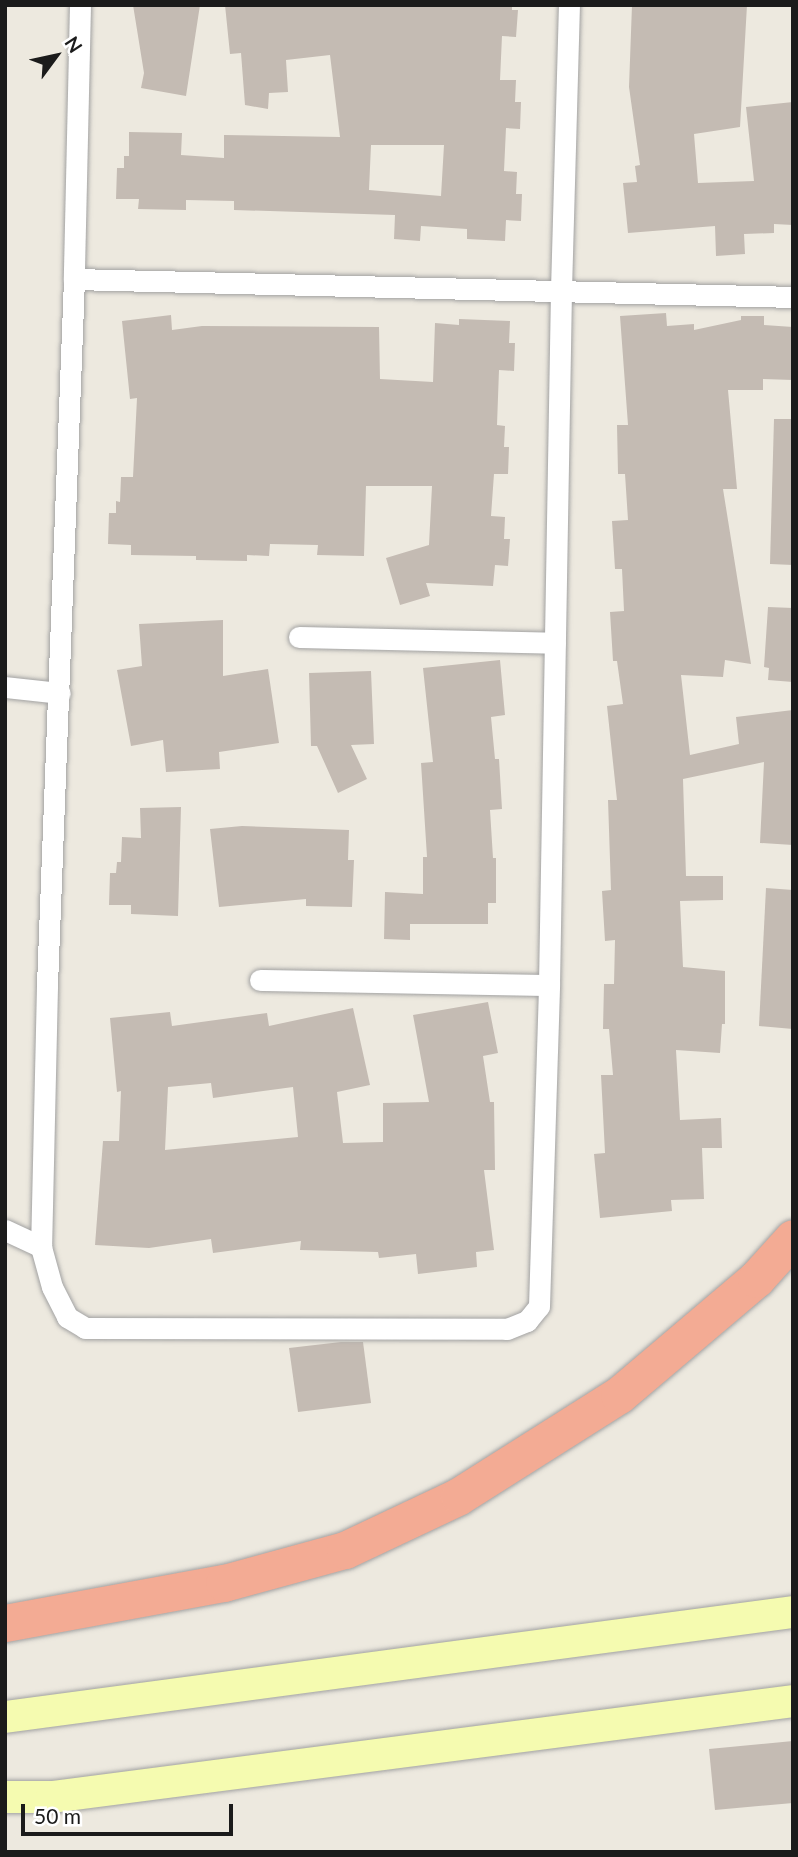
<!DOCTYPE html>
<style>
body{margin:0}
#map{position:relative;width:798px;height:1857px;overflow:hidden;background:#ede9df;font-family:Lato,sans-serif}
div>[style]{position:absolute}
.building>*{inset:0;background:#c4bbb3}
.roads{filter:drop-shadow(0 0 2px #a2a2a2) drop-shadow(0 0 2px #a2a2a2)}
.minor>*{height:21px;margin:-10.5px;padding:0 10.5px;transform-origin:10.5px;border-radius:10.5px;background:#fff}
.secondary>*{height:32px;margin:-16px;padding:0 16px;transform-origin:16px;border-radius:16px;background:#f5fbb0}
.trunk>*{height:37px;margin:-18.5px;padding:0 18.5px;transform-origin:18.5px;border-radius:18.5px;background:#f3ab94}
span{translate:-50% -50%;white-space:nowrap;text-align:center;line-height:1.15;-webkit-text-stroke:6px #fff;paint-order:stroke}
.frame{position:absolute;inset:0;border:7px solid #1b1b1b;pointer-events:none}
.north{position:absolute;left:21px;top:21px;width:70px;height:70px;-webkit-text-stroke:5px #fff;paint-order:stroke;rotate:57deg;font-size:19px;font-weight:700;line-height:28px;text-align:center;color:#1b1b1b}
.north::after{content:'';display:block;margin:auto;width:24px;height:32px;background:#1b1b1b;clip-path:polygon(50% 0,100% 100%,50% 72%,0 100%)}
.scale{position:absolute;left:21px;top:1804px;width:212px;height:32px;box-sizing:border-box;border:4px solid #1b1b1b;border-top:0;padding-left:9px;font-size:21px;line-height:24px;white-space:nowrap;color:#1b1b1b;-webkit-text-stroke:5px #fff;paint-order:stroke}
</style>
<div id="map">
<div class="building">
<i style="clip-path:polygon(133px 5px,200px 5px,186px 96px,141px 88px,144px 73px)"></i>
<i style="clip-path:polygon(evenodd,225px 5px,512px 5px,512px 10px,518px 10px,516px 37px,502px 36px,500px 80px,516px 80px,515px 102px,521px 102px,520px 129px,506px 128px,504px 171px,517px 172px,516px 194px,522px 194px,521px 221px,506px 220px,505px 241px,467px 239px,467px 229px,421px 226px,420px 241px,394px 239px,395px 215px,234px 210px,234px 201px,186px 200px,186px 210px,138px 209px,139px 199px,116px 199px,117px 168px,124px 168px,124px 156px,129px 156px,129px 132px,182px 133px,181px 155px,224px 158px,224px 135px,340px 137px,330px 55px,286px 60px,288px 92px,269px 93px,268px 109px,245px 105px,241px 53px,230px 54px,225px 5px,371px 145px,444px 145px,441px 196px,369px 190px,371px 145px)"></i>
<i style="clip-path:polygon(632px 5px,747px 5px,740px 127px,694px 134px,698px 183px,754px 181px,746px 107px,793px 102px,793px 225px,774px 224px,774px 233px,744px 234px,745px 254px,716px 256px,715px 226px,628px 233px,623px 183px,637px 182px,635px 166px,640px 165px,629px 87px)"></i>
<i style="clip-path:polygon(666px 313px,667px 326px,694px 324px,694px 330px,741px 320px,741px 316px,764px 316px,764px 325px,793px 327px,793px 380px,763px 379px,763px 390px,728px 390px,737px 489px,723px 489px,751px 664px,725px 660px,723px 677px,681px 675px,690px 755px,739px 744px,736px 717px,793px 710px,793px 845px,760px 843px,764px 762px,683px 779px,686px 876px,723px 876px,723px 900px,680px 901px,683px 967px,725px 971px,725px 1024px,722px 1024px,720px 1053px,676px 1050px,680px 1120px,721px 1118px,722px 1148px,702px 1148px,704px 1199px,671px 1200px,672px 1211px,600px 1218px,594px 1154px,605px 1153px,601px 1075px,613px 1075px,609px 1029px,603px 1029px,604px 984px,614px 984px,615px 940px,605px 941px,602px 891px,611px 890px,608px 800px,617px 800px,607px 706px,623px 704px,617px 661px,613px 661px,610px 612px,624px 611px,622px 569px,615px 569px,612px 521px,628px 520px,625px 474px,618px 474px,617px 425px,628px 425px,620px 316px)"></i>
<i style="clip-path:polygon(171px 315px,172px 330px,202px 326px,379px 327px,380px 379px,433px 382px,435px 323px,459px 325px,459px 319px,510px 321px,509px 343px,515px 343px,514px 371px,499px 370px,497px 425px,505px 426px,504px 447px,509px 447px,508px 474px,494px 474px,491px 516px,505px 517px,504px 539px,510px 539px,508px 566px,495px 565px,493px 586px,426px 583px,430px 596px,400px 605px,386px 558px,429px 545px,432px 486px,366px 486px,364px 556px,317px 555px,318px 545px,270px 544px,269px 556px,247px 555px,247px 561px,196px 560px,196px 556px,131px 555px,131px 545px,108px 544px,109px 513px,116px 513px,116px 501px,120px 502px,121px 477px,133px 477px,137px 398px,130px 399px,122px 321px)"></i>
<i style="clip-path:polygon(774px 419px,793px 419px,793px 565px,770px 564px)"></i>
<i style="clip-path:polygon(768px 607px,793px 608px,793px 682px,768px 680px,769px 668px,764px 667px)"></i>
<i style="clip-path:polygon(223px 620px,223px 676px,268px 669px,279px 743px,219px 752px,220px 769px,166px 772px,163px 740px,131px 746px,117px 670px,142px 666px,139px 624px)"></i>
<i style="clip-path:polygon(500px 660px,505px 715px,491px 717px,495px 759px,499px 759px,502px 809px,490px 810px,493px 858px,496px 858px,496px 903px,488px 903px,488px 924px,410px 924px,410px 940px,384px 939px,385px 892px,423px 894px,423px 857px,427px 857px,421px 763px,433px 762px,423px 668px)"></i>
<i style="clip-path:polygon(371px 671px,374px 744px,351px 745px,367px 779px,338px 793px,317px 746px,311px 746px,309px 673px)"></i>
<i style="clip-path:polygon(181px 807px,178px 916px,131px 914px,131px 905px,109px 905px,110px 873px,116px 873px,117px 862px,121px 862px,122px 837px,141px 838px,140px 808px)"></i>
<i style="clip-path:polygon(242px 826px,349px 830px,348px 860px,354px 860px,352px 907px,306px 906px,306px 899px,219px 907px,210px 829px)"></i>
<i style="clip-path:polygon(766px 888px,793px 890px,793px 1029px,759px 1026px)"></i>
<i style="clip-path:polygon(evenodd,488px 1002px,498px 1053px,483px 1056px,490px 1102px,494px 1102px,495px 1170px,484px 1170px,494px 1250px,476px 1252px,477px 1267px,418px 1274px,416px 1254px,379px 1258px,378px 1252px,300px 1250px,301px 1241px,213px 1253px,211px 1239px,149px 1248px,95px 1245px,103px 1141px,119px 1141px,121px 1091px,117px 1092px,110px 1018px,170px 1012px,172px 1026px,267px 1013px,269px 1026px,353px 1008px,370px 1085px,337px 1092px,343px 1143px,383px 1142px,383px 1103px,429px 1102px,413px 1015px,488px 1002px,211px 1083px,213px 1098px,293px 1087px,298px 1137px,165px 1150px,168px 1087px,211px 1083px)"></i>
<i style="clip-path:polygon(341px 1342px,363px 1342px,371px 1403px,298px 1412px,289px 1348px)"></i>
<i style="clip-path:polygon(793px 1741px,793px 1803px,715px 1810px,709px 1749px)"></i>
</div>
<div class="roads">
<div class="minor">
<i style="left:80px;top:5px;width:274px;rotate:91.3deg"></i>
<i style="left:74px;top:279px;width:708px;rotate:92.19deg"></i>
<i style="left:47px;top:986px;width:261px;rotate:91.3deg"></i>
<i style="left:41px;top:1247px;width:41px;rotate:74.6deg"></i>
<i style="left:52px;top:1287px;width:34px;rotate:63deg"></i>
<i style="left:67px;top:1317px;width:21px;rotate:31deg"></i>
<i style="left:85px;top:1328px;width:422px;rotate:0.1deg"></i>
<i style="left:507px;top:1329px;width:22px;rotate:-22deg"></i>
<i style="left:527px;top:1321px;width:19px;rotate:-51deg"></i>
<i style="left:539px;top:1306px;width:321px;rotate:-88.2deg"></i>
<i style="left:549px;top:985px;width:695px;rotate:-89.01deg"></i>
<i style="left:561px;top:290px;width:285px;rotate:-88.4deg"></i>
<i style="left:74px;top:279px;width:719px;rotate:1.43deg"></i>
<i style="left:299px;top:637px;width:256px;rotate:1.3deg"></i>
<i style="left:5px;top:687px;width:55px;rotate:6.2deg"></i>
<i style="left:260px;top:980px;width:289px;rotate:1deg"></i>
<i style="left:5px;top:1230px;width:40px;rotate:25deg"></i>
</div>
<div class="secondary">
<i style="left:5px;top:1717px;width:795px;rotate:-7.59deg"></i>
<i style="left:5px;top:1797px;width:47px"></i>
<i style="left:52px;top:1797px;width:747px;rotate:-7.38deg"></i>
</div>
<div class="trunk">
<i style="left:5px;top:1623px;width:223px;rotate:-10.4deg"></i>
<i style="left:224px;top:1583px;width:125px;rotate:-15.3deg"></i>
<i style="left:345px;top:1550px;width:126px;rotate:-25.3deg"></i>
<i style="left:459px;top:1496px;width:189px;rotate:-32.3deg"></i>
<i style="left:619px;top:1395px;width:180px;rotate:-40.3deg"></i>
<i style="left:756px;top:1279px;width:55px;rotate:-47.9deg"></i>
</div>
</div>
<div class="frame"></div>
<div class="north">N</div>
<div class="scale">50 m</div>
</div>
